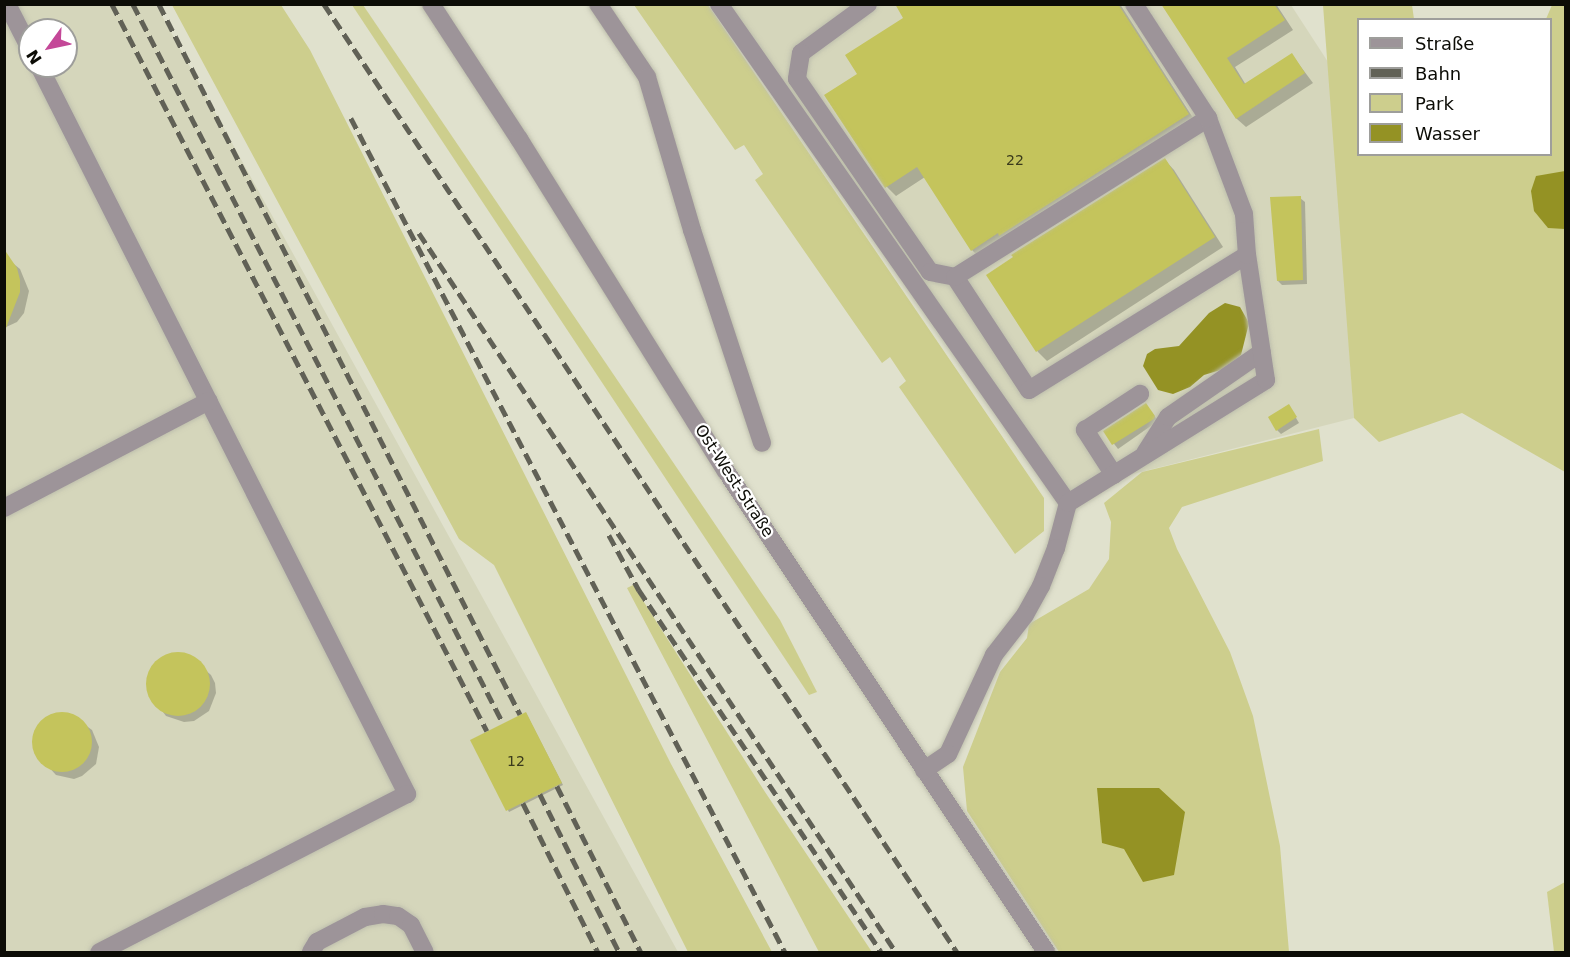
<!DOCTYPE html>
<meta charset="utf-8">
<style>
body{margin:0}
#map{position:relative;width:1570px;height:957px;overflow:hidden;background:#e0e1cd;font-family:"DejaVu Sans",sans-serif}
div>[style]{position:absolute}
.built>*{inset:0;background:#d5d6bb}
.green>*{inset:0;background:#cdce8d}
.water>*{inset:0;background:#949224}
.shadow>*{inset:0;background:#0003}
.building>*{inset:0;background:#c4c45c}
.round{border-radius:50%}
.roads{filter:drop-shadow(0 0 2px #bebfad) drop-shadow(0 0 2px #bebfad)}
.minor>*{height:18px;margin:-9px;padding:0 9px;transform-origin:9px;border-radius:9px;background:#9d9499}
.rail>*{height:4.5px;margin-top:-2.25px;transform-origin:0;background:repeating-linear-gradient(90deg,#616156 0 12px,transparent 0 18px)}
span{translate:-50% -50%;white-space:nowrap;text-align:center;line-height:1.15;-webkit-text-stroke:4.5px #fff;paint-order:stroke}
.number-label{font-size:14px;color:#3a3a1c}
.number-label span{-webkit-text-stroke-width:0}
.street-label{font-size:16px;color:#0c0c06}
.frame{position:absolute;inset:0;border:6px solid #0c0c06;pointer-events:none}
.legend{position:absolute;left:1357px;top:18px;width:195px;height:138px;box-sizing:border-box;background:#fff;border:2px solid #9e9e9b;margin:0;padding:8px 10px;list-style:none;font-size:18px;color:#0c0c06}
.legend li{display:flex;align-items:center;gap:12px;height:30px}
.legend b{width:30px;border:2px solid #9e9e9b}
.north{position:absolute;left:18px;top:18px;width:60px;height:60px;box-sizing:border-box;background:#fff;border:2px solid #9e9e9b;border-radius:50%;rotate:237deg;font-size:16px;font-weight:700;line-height:24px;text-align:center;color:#0c0c06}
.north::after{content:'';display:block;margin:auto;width:21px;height:27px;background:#c44898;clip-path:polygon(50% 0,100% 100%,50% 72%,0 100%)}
</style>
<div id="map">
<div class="built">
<i style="clip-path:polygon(evenodd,5px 5px,156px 5px,678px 952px,5px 952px,5px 5px,30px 30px,66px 30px,66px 66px,30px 66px,30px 30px)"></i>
<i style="clip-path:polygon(729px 5px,1291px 5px,1330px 65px,1354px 418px,1070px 490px)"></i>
</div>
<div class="green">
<i style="clip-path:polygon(172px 5px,281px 5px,310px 50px,671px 764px,772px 952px,688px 952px,494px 565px,459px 539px)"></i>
<i style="clip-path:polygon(352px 5px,363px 5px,780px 620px,817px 692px,809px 695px)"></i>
<i style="clip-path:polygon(634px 5px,708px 5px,1044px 498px,1044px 531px,1015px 554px,899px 387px,906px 381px,890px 357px,882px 363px,755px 180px,763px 174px,744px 145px,735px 150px)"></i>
<i style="clip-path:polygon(1323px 5px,1412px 5px,1414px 19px,1358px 20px,1358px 154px,1550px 154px,1550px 20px,1546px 19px,1552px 5px,1565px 5px,1565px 472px,1462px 413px,1379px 442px,1354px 418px)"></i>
<i style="clip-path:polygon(1319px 429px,1323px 461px,1182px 507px,1169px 528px,1177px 549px,1230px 652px,1253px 716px,1280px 846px,1289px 952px,1059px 952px,967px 811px,963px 767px,1000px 672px,1027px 638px,1029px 624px,1089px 589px,1109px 559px,1111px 522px,1104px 503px,1142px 472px)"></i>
<i style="clip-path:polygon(633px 585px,765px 792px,872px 952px,819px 952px,627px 588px)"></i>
<i style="clip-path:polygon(1565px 882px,1565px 952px,1554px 952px,1547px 892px)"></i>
</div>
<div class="water">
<i style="clip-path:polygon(1565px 171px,1565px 229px,1548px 228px,1534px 211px,1531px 191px,1536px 176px)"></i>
<i style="clip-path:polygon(1225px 303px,1240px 307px,1249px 323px,1241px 355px,1224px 369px,1204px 375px,1190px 387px,1173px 394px,1158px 390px,1143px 366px,1147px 354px,1155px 349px,1179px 346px,1209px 313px)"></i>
<i style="clip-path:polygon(1097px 788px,1159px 788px,1185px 812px,1174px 875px,1143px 882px,1124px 849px,1102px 843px)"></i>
</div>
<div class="shadow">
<i style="clip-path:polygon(907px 4px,1120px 4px,1197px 124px,981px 259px,972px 250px,925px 177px,896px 196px,887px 187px,859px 75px,905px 18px)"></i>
<i style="clip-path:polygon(1163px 4px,1276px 4px,1293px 30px,1235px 67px,1246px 85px,1292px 55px,1313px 83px,1246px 127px,1237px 119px)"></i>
<i style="clip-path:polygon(1165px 160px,1174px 170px,1223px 247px,1047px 361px,1038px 352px,988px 275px)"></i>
<i style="clip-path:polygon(1300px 198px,1305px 202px,1307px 284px,1282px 285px,1278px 281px)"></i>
<i style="clip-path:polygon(4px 256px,20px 269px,29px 291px,24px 313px,17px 322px,4px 328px)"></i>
<i style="clip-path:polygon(1146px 405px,1158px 421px,1118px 449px,1105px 432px)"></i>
<i style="clip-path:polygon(1289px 406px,1299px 423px,1281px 434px,1277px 430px)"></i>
<i style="clip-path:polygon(169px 654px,188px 655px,211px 675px,215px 683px,216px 693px,209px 711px,194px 721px,184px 722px,166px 716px,148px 692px,149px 673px,154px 665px)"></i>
<i style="clip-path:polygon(69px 713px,92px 730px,99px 747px,96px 764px,82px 776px,74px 779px,56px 775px,36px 753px,33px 745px,37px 727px,51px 715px)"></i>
<i style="clip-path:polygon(526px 713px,563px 785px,509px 812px,472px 741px)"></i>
</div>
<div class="building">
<i style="clip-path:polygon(895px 4px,1118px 4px,1189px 114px,999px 236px,998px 233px,971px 251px,917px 167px,885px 188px,824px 95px,857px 74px,845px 55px,903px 18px)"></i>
<i style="clip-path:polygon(1161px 4px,1274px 4px,1285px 20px,1227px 58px,1244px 84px,1292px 53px,1305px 73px,1236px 119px)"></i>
<i style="clip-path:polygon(1165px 158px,1215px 237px,1036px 352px,986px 275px,1013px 257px,1011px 255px)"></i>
<i style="clip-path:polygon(1301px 196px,1303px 280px,1277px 281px,1270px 197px)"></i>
<i style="clip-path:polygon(4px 249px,17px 268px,20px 280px,20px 292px,6px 328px)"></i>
<i style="clip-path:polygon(1146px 403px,1155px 416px,1154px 419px,1112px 445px,1103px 431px)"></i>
<i style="clip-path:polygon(1289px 404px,1297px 417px,1276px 431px,1268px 417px)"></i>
<i class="round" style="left:146px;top:652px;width:64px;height:64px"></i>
<i class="round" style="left:32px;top:712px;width:60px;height:60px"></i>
<i style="clip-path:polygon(526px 712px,562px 783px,506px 811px,470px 740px)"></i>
</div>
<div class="roads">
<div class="minor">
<i style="left:7px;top:4px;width:51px;rotate:62.9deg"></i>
<i style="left:431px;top:4px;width:161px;rotate:56.9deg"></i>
<i style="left:519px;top:139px;width:391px;rotate:58.1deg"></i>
<i style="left:726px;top:471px;width:578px;rotate:56.36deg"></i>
<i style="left:598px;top:4px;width:88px;rotate:56.1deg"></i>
<i style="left:647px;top:77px;width:159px;rotate:73.6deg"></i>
<i style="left:692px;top:230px;width:224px;rotate:71.8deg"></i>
<i style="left:719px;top:4px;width:609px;rotate:55.03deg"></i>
<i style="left:1068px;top:503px;width:47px;rotate:104.9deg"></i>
<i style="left:1056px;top:548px;width:41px;rotate:111.5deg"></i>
<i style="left:1041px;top:586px;width:33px;rotate:119deg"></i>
<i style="left:1025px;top:615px;width:51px;rotate:127.8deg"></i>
<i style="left:994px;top:655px;width:109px;rotate:114.9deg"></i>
<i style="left:948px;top:754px;width:29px;rotate:146deg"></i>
<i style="left:868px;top:4px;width:83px;rotate:143.8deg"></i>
<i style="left:801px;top:53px;width:26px;rotate:99deg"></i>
<i style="left:797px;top:79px;width:234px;rotate:55.4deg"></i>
<i style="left:930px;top:272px;width:25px;rotate:11deg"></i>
<i style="left:955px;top:277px;width:135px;rotate:56.8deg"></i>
<i style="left:1029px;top:390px;width:256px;rotate:-31.8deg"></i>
<i style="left:39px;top:66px;width:816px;rotate:63.18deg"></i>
<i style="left:407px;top:794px;width:346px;rotate:152.8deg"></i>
<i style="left:955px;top:277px;width:299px;rotate:-32.1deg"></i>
<i style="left:1145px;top:453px;width:43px;rotate:-57.4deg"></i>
<i style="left:1168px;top:417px;width:114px;rotate:-34.7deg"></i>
<i style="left:1114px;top:475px;width:54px;rotate:-122.8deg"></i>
<i style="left:1085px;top:430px;width:66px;rotate:-33.2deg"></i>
<i style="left:1068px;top:503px;width:233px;rotate:-31.8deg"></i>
<i style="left:1266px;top:380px;width:126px;rotate:-98.6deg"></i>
<i style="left:1247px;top:255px;width:41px;rotate:-94.2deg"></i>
<i style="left:1244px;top:214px;width:103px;rotate:-110.6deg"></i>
<i style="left:1208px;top:118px;width:136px;rotate:-123deg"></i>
<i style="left:4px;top:508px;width:231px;rotate:-27.6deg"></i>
<i style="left:311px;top:952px;width:12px;rotate:-59deg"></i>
<i style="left:317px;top:942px;width:54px;rotate:-27.5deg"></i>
<i style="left:365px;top:917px;width:18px;rotate:-9deg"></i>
<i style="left:383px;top:914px;width:15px;rotate:8deg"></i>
<i style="left:398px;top:916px;width:16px;rotate:35deg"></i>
<i style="left:411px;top:925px;width:30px;rotate:63deg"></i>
</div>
</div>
<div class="rail">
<i style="left:112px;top:4px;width:818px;rotate:62.71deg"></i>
<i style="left:133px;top:4px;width:809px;rotate:62.77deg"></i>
<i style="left:159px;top:4px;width:797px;rotate:63.05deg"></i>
<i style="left:324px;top:4px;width:1140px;rotate:56.27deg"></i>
<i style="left:351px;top:118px;width:940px;rotate:62.51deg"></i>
<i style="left:419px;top:233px;width:863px;rotate:56.44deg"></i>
<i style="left:609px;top:535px;width:63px;rotate:61.4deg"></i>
<i style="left:639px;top:590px;width:435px;rotate:56.2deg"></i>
<i style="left:557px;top:786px;width:186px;rotate:63.2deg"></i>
<i style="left:540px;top:794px;width:177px;rotate:63.4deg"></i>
<i style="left:523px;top:803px;width:167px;rotate:63.3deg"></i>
</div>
<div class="number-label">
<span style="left:1015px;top:160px">22</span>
<span style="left:516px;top:761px">12</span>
</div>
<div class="street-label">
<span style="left:734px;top:481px;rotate:57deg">Ost-West-Straße</span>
</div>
<div class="frame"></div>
<ul class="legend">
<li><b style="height:8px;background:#9d9499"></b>Straße</li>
<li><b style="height:8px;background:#616156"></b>Bahn</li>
<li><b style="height:16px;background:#cdce8d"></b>Park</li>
<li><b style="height:16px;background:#949224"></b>Wasser</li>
</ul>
<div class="north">N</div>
</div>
